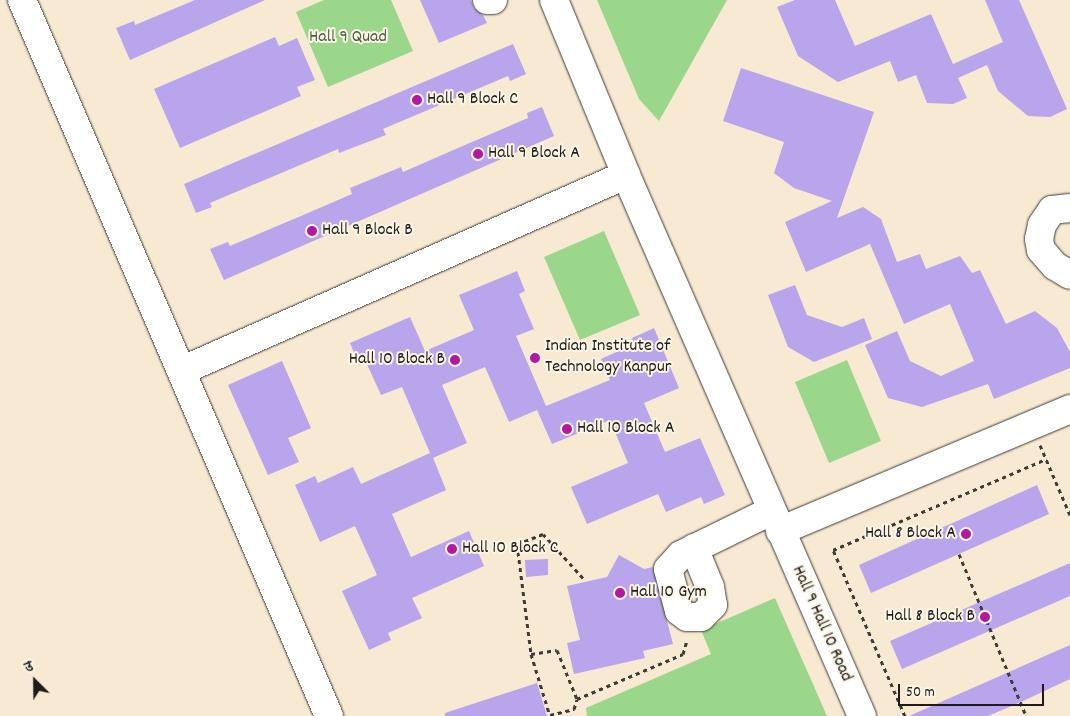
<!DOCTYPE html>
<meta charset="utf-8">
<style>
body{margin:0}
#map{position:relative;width:1070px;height:716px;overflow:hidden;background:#f8e9d2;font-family:Dekko,"Playpen Sans Deva",sans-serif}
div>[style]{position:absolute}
.green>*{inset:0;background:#9bd78b}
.building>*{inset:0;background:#b8a5ec}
.path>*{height:3px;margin-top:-1.5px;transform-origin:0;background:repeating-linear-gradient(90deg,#3d3b37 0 4px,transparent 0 8px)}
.roads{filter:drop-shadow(0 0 1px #3d3b37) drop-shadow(0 0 1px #3d3b37)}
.minor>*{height:28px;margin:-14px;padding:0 14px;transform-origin:14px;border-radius:14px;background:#fff}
.dots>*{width:14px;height:14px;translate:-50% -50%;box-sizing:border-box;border:2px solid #fcf5e5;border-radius:50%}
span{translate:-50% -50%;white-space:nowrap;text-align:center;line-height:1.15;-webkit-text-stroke:4px #fcf5e5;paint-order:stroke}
.park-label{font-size:18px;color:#485d43}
.poi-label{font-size:18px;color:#1c1c1c}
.left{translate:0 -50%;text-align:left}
.right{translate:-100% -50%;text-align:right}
.street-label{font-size:18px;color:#1c1c1c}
.north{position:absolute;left:10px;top:656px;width:50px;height:50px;-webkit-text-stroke:4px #fcf5e5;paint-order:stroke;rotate:337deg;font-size:14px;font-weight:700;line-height:20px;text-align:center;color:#1c1c1c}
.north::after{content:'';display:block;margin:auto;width:18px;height:22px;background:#1c1c1c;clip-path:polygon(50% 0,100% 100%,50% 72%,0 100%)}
.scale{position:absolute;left:898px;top:684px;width:146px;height:22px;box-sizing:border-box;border:2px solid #1c1c1c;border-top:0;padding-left:6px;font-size:15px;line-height:18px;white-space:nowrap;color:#1c1c1c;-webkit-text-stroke:4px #fcf5e5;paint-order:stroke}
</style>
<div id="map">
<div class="green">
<i style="clip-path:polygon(324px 0,391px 0,413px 51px,328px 87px,296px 12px)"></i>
<i style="clip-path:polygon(597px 0,727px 0,659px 121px,639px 99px)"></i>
<i style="clip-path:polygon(604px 231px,640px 315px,580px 340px,544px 257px)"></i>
<i style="clip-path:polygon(847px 360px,881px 441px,829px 463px,795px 382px)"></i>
<i style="clip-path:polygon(775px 598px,827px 716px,587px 716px,586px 708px,711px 654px,701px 630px)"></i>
</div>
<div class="building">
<i style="clip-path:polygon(195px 0,265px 0,130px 60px,116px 28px,134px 21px,135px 25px)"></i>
<i style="clip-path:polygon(420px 0,471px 0,474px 8px,483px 15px,487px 23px,439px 43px)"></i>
<i style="clip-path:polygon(795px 0,835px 0,855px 46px,931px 14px,953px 64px,1003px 42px,985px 0,1019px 0,1067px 109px,1050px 117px,1028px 116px,998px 91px,987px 65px,958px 78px,967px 98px,953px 104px,927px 103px,916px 75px,898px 82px,890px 61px,838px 82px,798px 56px,777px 7px)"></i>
<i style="clip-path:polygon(275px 37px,279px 46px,297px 38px,315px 80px,297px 87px,301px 96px,180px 148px,154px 89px)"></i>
<i style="clip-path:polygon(513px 44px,526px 74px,510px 81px,508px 76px,383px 129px,386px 135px,339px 153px,338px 149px,210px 203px,212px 207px,196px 213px,184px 184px)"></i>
<i style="clip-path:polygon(741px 68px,874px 112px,837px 218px,863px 207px,881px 219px,897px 262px,920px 254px,926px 269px,960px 256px,972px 273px,980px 270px,1006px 324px,1035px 311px,1057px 328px,1070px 352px,1070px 368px,994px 399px,988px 384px,922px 407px,888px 398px,865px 345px,897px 331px,910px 361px,941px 376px,974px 361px,950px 304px,904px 324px,870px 244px,806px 272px,785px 222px,832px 201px,794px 188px,774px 173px,784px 142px,723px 121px)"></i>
<i style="clip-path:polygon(542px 107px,554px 136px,224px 280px,210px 249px,228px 242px,230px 246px,301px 216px,352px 194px,350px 188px,401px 167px,403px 172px,458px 148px,528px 118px,527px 113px)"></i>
<i style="clip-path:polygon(517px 271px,525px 291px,519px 294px,534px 329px,516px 336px,546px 406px,610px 380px,601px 359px,634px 344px,632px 338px,654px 328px,679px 388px,644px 403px,665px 452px,700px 438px,725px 495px,704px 504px,701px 497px,666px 512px,658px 494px,587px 524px,571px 487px,628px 463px,610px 420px,552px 444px,537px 410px,509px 422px,485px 367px,442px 385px,467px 443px,433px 458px,432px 455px,446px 490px,392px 514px,411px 557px,469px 531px,484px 566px,412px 598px,422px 618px,388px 633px,391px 640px,369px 650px,342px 591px,377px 575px,355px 526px,320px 542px,295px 485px,315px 476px,318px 483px,353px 467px,361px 484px,430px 453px,402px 387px,381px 395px,366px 362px,359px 365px,350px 343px,410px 317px,425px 351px,474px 330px,459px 295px)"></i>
<i style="clip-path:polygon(795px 285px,807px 315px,842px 327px,864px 318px,872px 339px,814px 362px,788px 347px,768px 295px)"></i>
<i style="clip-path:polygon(282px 361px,311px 428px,288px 438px,299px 462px,268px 475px,228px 385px)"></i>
<i style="clip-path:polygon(1037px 485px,1049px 514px,871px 593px,859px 565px)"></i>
<i style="clip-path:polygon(619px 555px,644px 569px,653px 567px,673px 644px,643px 651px,645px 658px,574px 674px,567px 643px,580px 640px,567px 586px,607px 577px)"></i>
<i style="clip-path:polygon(548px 559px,548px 575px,526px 577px,525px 560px)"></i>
<i style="clip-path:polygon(1070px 563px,1070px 596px,902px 669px,890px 641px)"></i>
<i style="clip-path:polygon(1070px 645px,1070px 679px,1021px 702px,988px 716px,909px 716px)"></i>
<i style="clip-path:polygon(537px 683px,547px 716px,445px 716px,445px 713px)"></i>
</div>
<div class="path">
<i style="left:1040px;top:445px;width:76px;rotate:66.8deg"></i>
<i style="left:959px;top:554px;width:175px;rotate:67.5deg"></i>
<i style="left:583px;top:578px;width:59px;rotate:-132.3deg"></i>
<i style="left:543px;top:534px;width:28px;rotate:159deg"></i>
<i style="left:517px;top:544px;width:111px;rotate:82.7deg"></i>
<i style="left:531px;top:654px;width:26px;rotate:-9deg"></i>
<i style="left:557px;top:650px;width:53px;rotate:67.8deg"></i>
<i style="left:577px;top:699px;width:115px;rotate:-23deg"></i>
<i style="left:683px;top:654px;width:15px;rotate:-74deg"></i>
<i style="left:531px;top:654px;width:65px;rotate:73deg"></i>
<i style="left:550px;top:715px;width:25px;rotate:-14deg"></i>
<i style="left:574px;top:709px;width:10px;rotate:-73deg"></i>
<i style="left:905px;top:716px;width:181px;rotate:-113.4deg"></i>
<i style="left:833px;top:550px;width:232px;rotate:-23.1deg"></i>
</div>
<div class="roads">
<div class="minor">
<i style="left:22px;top:0;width:779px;rotate:66.79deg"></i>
<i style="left:487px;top:0;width:6px"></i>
<i style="left:554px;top:0;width:189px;rotate:67.6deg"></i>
<i style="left:626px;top:175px;width:590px;rotate:66.43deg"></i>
<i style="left:1070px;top:208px;width:18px;rotate:174deg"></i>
<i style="left:1052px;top:210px;width:18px;rotate:124deg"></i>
<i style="left:1042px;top:225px;width:14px;rotate:102deg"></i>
<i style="left:1039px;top:239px;width:11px;rotate:80deg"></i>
<i style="left:1041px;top:250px;width:21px;rotate:49deg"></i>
<i style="left:1055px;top:266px;width:17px;rotate:31deg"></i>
<i style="left:181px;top:371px;width:486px;rotate:-23.8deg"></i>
<i style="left:780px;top:531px;width:315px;rotate:-22.8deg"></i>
<i style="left:694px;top:548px;width:42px;rotate:67.7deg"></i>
<i style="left:710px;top:587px;width:18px;rotate:81deg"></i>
<i style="left:713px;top:605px;width:17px;rotate:135deg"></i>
<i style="left:701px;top:617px;width:14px;rotate:180deg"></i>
<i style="left:687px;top:617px;width:10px;rotate:-143deg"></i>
<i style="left:679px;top:611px;width:43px;rotate:-104.7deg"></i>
<i style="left:668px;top:569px;width:19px;rotate:-47deg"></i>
<i style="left:681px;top:555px;width:100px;rotate:-26.1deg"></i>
</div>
</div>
<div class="dots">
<i style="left:417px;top:100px;background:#b5179e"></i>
<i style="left:478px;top:154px;background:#b5179e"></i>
<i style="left:312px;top:231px;background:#b5179e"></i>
<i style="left:535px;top:358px;background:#b5179e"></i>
<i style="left:455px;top:360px;background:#b5179e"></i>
<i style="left:567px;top:429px;background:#b5179e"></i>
<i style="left:966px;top:534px;background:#b5179e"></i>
<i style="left:452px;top:549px;background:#b5179e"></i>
<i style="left:620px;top:593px;background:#b5179e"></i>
<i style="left:985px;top:617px;background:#b5179e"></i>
</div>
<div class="park-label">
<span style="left:348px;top:38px">Hall 9 Quad</span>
</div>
<div class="poi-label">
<span class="left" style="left:427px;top:100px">Hall 9 Block C</span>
<span class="left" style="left:488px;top:154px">Hall 9 Block A</span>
<span class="left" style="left:322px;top:231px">Hall 9 Block B</span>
<span class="left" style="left:545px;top:358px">Indian Institute of<br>Technology Kanpur</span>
<span class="right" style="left:445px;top:360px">Hall 10 Block B</span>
<span class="left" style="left:577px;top:429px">Hall 10 Block A</span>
<span class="right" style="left:956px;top:534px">Hall 8 Block A</span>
<span class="left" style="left:462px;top:549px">Hall 10 Block C</span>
<span class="left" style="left:630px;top:593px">Hall 10 Gym</span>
<span class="right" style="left:975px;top:617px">Hall 8 Block B</span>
</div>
<div class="street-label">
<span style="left:821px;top:624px;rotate:66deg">Hall 9 Hall 10 Road</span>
</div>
<div class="north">उ</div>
<div class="scale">50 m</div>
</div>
